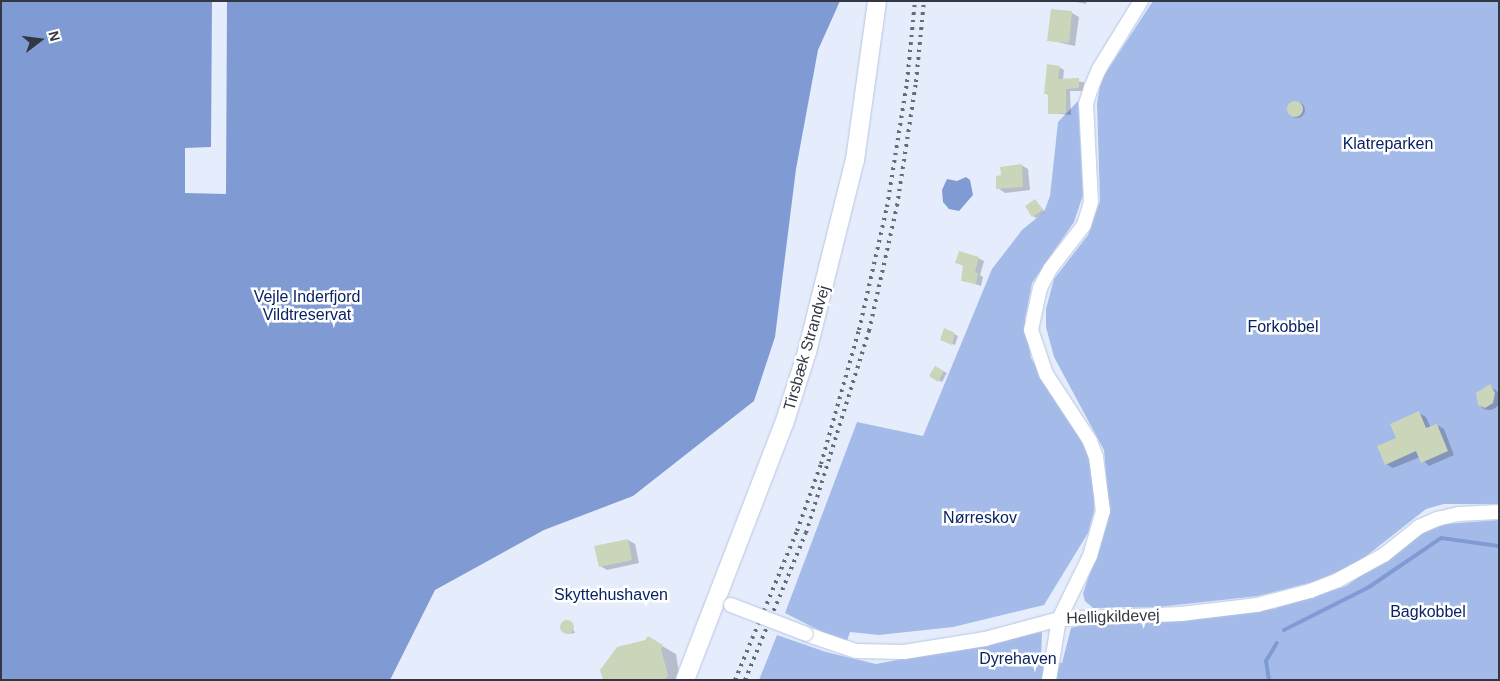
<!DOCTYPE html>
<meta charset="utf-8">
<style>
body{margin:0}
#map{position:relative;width:1500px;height:681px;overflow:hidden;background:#e5edfd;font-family:Helvetica,sans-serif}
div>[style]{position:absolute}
.green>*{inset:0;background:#a4bbea}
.water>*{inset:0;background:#809bd3}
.pier>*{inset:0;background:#e5edfd}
.shadow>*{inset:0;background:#0003}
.round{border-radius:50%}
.stream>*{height:4px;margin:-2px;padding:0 2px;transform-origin:2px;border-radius:2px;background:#809bd3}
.building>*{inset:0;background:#cbd5ba}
.roads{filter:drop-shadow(0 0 1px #b9c6df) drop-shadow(0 0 1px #b9c6df)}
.minor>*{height:14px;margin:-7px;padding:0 7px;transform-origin:7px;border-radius:7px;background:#fff}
.tertiary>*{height:18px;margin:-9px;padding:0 9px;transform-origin:9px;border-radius:9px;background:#fff}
.rail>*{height:4px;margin-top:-2px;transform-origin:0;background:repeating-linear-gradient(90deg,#656b77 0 2.5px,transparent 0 7.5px)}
.bridges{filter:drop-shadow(0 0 1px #b9c6df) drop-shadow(0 0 1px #b9c6df)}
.minor-bridge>*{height:14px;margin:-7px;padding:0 7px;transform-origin:7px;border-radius:7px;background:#fff}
span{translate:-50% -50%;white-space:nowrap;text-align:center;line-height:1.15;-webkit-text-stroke:5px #fff;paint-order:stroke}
.park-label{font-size:16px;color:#0b2364}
.street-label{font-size:16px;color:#323741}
.frame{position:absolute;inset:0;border:2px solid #323741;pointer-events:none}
.north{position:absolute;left:15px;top:15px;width:50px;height:50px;-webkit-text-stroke:4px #fff;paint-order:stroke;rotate:75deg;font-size:14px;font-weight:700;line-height:20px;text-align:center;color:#323741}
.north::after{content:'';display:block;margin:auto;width:18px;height:22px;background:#323741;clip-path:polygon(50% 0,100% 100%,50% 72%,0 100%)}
</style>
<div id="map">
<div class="green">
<i style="clip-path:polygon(1153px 1px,1499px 1px,1499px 504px,1444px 504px,1426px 509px,1356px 564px,1313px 582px,1258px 596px,1158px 607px,1093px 608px,1085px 601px,1083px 594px,1109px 513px,1104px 450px,1054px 357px,1046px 327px,1046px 309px,1054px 279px,1088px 235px,1100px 201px,1097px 104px,1101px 80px)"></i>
<i style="clip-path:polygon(1078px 101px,1083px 195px,1074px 222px,1032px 283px,1025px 319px,1031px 358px,1083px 441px,1094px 474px,1094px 511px,1088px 533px,1044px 605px,953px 627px,879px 635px,850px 632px,846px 644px,785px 613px,857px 422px,923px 436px,992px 269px,1022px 230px,1044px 212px,1050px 196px,1058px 122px)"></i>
<i style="clip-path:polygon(1499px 520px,1499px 680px,759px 680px,777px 635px,826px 652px,876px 664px,1042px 632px,1041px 660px,1062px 663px,1071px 628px,1101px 620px,1273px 609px,1346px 586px,1421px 533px,1446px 524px)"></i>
</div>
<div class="water">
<i style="clip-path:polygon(1px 1px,840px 1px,818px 50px,796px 169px,775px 337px,754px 401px,633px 496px,544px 530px,435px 590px,390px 680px,1px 680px)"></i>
<i style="clip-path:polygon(966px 177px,970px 180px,973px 195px,959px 211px,949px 209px,943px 202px,942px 190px,947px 179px,957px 181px)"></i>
</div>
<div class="pier">
<i style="clip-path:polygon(212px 1px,227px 1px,226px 194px,185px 193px,185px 148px,211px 147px)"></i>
</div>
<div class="shadow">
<i style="clip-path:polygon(1072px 1px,1086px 1px,1086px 4px)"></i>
<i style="clip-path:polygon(1072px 13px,1079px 17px,1075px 46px,1048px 40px)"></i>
<i style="clip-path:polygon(1059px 67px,1064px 70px,1063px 80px,1084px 82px,1084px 91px,1070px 91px,1071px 115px,1050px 113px,1050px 96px,1045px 93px)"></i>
<i class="round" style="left:1289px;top:102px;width:16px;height:16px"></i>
<i style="clip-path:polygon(1021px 165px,1028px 169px,1030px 190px,1005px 193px,998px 188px)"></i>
<i style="clip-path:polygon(1035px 200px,1045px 212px,1036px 218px,1033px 216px)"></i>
<i style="clip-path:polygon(978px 258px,984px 261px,980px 275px,983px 277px,981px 286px,962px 280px,964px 266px,957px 263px)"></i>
<i style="clip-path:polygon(944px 329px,958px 336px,955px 345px,944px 341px)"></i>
<i style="clip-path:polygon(935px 367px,947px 373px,942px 382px,931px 376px)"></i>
<i class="round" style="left:1478px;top:388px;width:22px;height:22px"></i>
<i style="clip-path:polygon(1419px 413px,1426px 417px,1431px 428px,1437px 425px,1444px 429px,1454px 455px,1429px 466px,1420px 457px,1393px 468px,1386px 464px,1397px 439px)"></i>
<i style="clip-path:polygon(628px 540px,635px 544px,639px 563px,607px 570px,600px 566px)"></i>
<i style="clip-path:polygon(570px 623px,575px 633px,568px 634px,562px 624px)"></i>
<i style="clip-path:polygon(648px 638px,676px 654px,680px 680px,604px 680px)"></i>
</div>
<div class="stream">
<i style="left:1284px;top:630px;width:95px;rotate:-26.8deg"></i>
<i style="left:1369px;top:587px;width:87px;rotate:-34.2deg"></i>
<i style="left:1441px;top:538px;width:59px;rotate:7.9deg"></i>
<i style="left:1269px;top:680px;width:19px;rotate:-99deg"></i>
<i style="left:1266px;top:661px;width:21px;rotate:-59deg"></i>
</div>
<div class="building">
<i style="clip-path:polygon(1051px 9px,1072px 11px,1069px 43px,1047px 41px)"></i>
<i style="clip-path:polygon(1047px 64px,1060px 66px,1058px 79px,1079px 78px,1079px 88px,1066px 89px,1066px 113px,1048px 114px,1048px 93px,1044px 94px)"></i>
<i class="round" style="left:1287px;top:101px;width:16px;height:16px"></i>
<i style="clip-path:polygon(1022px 164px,1023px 187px,996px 189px,996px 176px,1001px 175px,1000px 167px)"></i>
<i style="clip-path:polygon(1035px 199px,1043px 210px,1032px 217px,1025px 206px)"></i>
<i style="clip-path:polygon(959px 251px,979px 257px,975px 272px,978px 273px,976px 284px,961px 281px,963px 265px,955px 263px)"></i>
<i style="clip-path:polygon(944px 328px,955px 333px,952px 345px,940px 340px)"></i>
<i style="clip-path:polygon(935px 366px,944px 371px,938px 382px,929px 376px)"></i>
<i style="clip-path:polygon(1490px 384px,1495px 393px,1493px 403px,1485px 408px,1478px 405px,1476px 393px)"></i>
<i style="clip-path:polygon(1419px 411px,1426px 428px,1437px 424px,1448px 451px,1421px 463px,1416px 451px,1385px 465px,1377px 446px,1396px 438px,1390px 424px)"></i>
<i style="clip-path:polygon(628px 539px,632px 560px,599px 567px,594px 546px)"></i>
<i class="round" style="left:560px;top:620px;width:14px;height:14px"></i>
<i style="clip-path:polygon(648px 636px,663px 645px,661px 649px,668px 675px,665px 680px,603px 680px,600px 670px,617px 647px,645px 640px)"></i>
</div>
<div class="roads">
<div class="minor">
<i style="left:806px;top:634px;width:53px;rotate:18.8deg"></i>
<i style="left:856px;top:651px;width:48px;rotate:1.2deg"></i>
<i style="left:904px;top:652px;width:82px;rotate:-9.1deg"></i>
<i style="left:985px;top:639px;width:77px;rotate:-15.1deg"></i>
<i style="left:1059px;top:619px;width:122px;rotate:-2.3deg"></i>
<i style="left:1181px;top:614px;width:77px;rotate:-6.8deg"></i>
<i style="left:1257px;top:605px;width:55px;rotate:-14.8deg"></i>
<i style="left:1310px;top:591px;width:30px;rotate:-21deg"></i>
<i style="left:1338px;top:580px;width:52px;rotate:-28.5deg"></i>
<i style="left:1384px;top:555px;width:45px;rotate:-38.7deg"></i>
<i style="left:1419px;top:527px;width:20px;rotate:-24deg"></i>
<i style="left:1437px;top:519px;width:22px;rotate:-13deg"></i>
<i style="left:1458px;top:514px;width:41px;rotate:-2.8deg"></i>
<i style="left:1049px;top:680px;width:62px;rotate:-80.7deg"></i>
<i style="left:1059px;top:619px;width:70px;rotate:-63.8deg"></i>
<i style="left:1090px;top:556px;width:47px;rotate:-73.9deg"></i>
<i style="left:1103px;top:511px;width:54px;rotate:-97.4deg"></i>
<i style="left:1096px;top:457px;width:17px;rotate:-111deg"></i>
<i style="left:1090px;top:441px;width:80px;rotate:-123.3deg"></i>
<i style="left:1046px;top:374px;width:46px;rotate:-108.8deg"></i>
<i style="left:1031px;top:330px;width:43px;rotate:-77.9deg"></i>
<i style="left:1040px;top:288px;width:21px;rotate:-62deg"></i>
<i style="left:1050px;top:269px;width:56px;rotate:-52.3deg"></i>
<i style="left:1084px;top:225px;width:24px;rotate:-73deg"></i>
<i style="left:1091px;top:202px;width:98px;rotate:-92.9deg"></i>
<i style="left:1086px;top:104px;width:17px;rotate:-73deg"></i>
<i style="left:1091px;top:88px;width:21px;rotate:-67deg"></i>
<i style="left:1099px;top:69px;width:80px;rotate:-58.3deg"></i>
</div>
<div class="tertiary">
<i style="left:685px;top:680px;width:274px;rotate:-68.9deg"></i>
<i style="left:784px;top:424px;width:76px;rotate:-72.3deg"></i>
<i style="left:807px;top:352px;width:198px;rotate:-76deg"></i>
<i style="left:855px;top:160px;width:161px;rotate:-82.1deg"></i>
</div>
</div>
<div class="rail">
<i style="left:735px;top:680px;width:161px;rotate:-67.4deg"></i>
<i style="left:797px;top:531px;width:71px;rotate:-70.3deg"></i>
<i style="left:821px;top:464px;width:139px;rotate:-74.2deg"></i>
<i style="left:859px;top:330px;width:126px;rotate:-77.2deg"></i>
<i style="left:887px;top:207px;width:127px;rotate:-80.9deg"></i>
<i style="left:907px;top:82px;width:81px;rotate:-84.4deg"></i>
<i style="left:745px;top:680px;width:159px;rotate:-67.5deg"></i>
<i style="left:806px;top:533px;width:212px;rotate:-72.7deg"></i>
<i style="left:869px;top:331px;width:128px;rotate:-77.4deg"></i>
<i style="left:897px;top:206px;width:125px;rotate:-81.3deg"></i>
<i style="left:916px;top:82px;width:81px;rotate:-84.4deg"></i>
</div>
<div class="bridges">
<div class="minor-bridge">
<i style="left:731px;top:605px;width:80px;rotate:21.1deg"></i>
</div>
</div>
<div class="park-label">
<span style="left:1388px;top:144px">Klatreparken</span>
<span style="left:307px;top:306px">Vejle Inderfjord<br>Vildtreservat</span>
<span style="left:1283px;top:327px">Forkobbel</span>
<span style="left:980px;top:518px">Nørreskov</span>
<span style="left:611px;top:595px">Skyttehushaven</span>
<span style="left:1428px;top:612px">Bagkobbel</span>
<span style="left:1018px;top:659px">Dyrehaven</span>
</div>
<div class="street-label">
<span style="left:807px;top:348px;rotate:-74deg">Tirsbæk Strandvej</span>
<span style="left:1113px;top:617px;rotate:-2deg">Helligkildevej</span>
</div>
<div class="frame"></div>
<div class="north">N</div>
</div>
